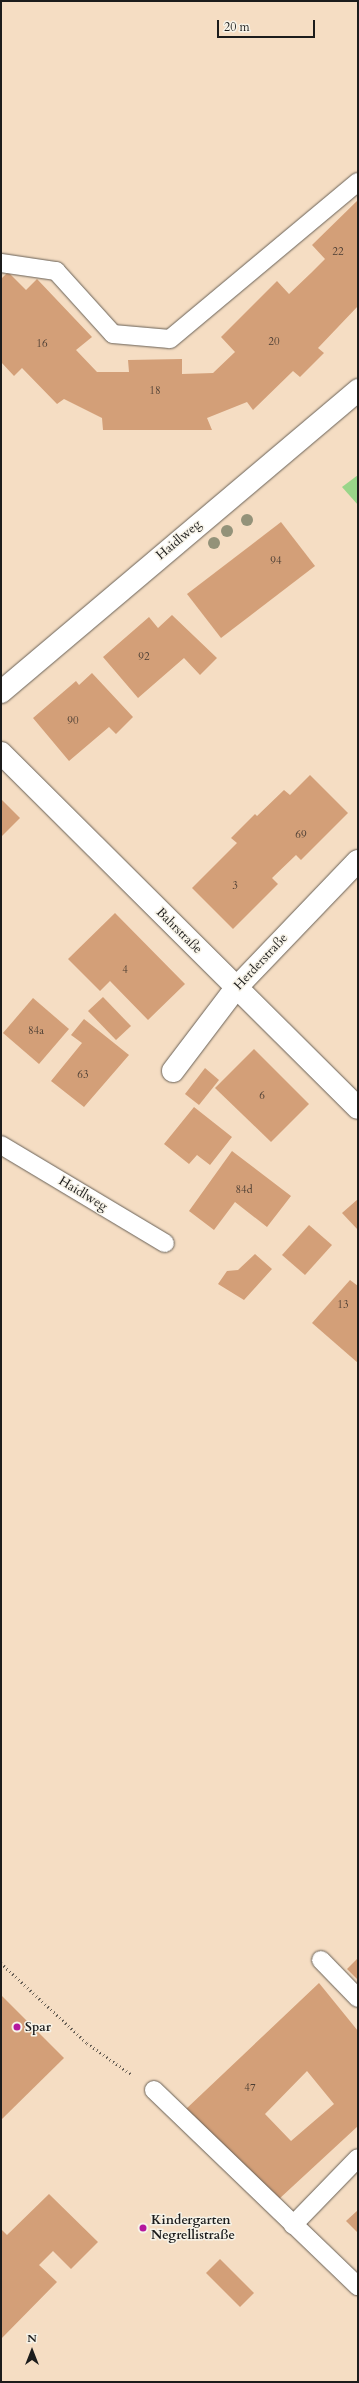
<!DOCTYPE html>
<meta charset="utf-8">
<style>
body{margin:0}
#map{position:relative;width:359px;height:2383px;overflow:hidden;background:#f5ddc3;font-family:Cardo,serif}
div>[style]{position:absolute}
.green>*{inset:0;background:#99d589}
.building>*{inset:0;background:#d39f78}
.path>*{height:2.5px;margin-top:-1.25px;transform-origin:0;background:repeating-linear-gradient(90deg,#686056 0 1px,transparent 0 4px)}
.roads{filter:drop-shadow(0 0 1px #686056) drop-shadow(0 0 1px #686056)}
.service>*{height:18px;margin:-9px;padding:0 9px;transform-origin:9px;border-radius:9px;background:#fff}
.minor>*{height:22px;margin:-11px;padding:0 11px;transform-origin:11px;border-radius:11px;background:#fff}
.trees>*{width:12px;height:12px;margin:-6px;border-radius:50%;background:#939279}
.dots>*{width:11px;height:11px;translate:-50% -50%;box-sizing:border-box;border:2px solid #f7f3e8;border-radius:50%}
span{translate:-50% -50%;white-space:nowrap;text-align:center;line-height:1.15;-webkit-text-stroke:3px #f7f3e8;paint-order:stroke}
.number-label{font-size:11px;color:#4a3d33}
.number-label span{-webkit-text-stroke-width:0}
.street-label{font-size:13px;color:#1c1c1c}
.poi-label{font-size:13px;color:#1c1c1c;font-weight:700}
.left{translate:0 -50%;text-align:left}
.frame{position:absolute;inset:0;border:2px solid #1c1c1c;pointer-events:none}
.north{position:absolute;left:12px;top:2331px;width:40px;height:40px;-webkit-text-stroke:3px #f7f3e8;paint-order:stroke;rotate:0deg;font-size:11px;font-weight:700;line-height:16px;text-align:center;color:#1c1c1c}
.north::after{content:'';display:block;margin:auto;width:14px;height:18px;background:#1c1c1c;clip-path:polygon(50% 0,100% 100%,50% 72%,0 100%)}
.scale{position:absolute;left:217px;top:20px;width:98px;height:18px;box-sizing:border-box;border:2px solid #1c1c1c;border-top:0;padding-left:5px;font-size:12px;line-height:14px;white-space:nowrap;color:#1c1c1c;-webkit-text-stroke:3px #f7f3e8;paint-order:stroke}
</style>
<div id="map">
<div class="green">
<i style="clip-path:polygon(358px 475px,358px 505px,342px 487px)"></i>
</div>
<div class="building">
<i style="clip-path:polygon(358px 200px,358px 306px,318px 348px,324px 353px,300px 377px,293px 371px,253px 410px,247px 402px,207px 418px,212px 430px,103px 430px,102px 418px,64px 399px,57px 404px,22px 368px,14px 376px,1px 362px,1px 279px,8px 272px,26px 290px,37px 279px,92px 337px,76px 350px,97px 372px,129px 372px,128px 360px,182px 359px,182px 374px,213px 373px,235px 352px,221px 337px,277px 281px,289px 294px,311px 273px,325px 259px,312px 245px)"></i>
<i style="clip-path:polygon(281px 522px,315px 566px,221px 638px,187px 594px)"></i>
<i style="clip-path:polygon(172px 615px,217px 658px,200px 675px,184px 658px,138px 698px,103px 657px,149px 617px,158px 628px)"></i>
<i style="clip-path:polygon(92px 673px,133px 717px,116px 734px,109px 727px,69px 761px,33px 718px,76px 681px,79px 685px)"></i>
<i style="clip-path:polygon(310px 775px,348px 813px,301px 860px,296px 855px,272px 878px,278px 884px,233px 929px,192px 888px,237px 843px,231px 838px,255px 814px,257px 816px,284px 790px,290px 795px)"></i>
<i style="clip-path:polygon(1px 799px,20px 818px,1px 837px)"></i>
<i style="clip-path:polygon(115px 913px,185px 984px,148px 1020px,110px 981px,100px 991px,68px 959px)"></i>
<i style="clip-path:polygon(103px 997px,131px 1026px,116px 1040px,88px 1011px)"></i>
<i style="clip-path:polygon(33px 998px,69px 1029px,39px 1064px,3px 1033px)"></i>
<i style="clip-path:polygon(84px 1019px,129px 1055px,84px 1107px,51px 1081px,82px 1043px,71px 1035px)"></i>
<i style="clip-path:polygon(254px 1049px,309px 1104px,271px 1142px,215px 1088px)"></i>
<i style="clip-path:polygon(205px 1068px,219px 1080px,199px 1105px,185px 1094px)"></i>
<i style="clip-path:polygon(194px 1107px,232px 1137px,210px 1165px,197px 1155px,189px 1164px,164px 1144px)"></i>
<i style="clip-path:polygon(232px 1151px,291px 1196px,267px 1227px,235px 1202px,214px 1230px,189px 1211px)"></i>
<i style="clip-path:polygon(358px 1199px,358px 1230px,342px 1213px)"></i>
<i style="clip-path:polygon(309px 1225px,332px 1245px,305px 1275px,282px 1255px)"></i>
<i style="clip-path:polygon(255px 1254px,272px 1269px,244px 1300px,218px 1284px,227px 1271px,238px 1270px)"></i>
<i style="clip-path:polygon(350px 1280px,358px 1286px,358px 1363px,312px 1323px)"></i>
<i style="clip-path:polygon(358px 1958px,358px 1980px,347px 1969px)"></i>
<i style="clip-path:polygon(evenodd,319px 1983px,358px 2031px,358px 2126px,279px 2199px,186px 2109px,319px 1983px,307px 2071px,334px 2104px,291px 2141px,265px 2114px,307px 2071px)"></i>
<i style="clip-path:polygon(1px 1995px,64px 2058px,1px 2120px)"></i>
<i style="clip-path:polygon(49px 2194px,98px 2242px,71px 2269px,53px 2251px,39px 2265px,57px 2282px,1px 2339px,1px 2229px,7px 2235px)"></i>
<i style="clip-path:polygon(358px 2210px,358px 2233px,346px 2221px)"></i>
<i style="clip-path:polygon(220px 2259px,254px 2293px,240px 2307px,206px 2273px)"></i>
</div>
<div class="path">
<i style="left:1px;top:1963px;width:117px;rotate:42.9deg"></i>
<i style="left:87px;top:2043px;width:55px;rotate:35.4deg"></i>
</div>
<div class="roads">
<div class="service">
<i style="left:1px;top:263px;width:56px;rotate:8.3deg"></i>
<i style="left:56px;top:271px;width:85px;rotate:47.9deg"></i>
<i style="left:113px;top:334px;width:57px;rotate:5deg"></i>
<i style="left:170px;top:339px;width:245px;rotate:-39.9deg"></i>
<i style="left:1px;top:1145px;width:191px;rotate:30.9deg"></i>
<i style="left:321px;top:1960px;width:53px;rotate:45.8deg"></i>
<i style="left:154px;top:2090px;width:283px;rotate:43.9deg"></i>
<i style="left:293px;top:2225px;width:93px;rotate:-45.9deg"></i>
</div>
<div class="minor">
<i style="left:1px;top:692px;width:468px;rotate:-40.2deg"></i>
<i style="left:1px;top:753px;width:503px;rotate:44.84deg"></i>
<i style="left:173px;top:1071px;width:104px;rotate:-52.8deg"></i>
<i style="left:236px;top:988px;width:176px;rotate:-46.2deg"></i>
</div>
</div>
<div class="trees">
<i style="left:247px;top:520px"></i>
<i style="left:227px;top:531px"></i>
<i style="left:214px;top:543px"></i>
</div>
<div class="dots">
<i style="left:17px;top:2027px;background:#b5179e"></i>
<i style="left:143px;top:2228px;background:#b5179e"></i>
</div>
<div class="number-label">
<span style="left:338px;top:252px">22</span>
<span style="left:274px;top:342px">20</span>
<span style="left:42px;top:344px">16</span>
<span style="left:155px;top:391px">18</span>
<span style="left:276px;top:561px">94</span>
<span style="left:144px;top:657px">92</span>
<span style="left:73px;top:721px">90</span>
<span style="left:301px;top:835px">69</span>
<span style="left:235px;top:886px">3</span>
<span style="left:125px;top:970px">4</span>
<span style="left:36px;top:1031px">84a</span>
<span style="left:83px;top:1075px">63</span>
<span style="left:262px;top:1096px">6</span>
<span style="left:244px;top:1190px">84d</span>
<span style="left:343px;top:1305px">13</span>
<span style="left:250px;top:2088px">47</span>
</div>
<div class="street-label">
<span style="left:179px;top:540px;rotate:-40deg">Haidlweg</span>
<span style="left:179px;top:931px;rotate:45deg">Bahrstraße</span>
<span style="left:261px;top:962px;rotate:-47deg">Herderstraße</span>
<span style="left:83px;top:1194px;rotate:31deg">Haidlweg</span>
</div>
<div class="poi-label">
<span class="left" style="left:25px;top:2027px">Spar</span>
<span class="left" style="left:151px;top:2228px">Kindergarten<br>Negrellistraße</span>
</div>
<div class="frame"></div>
<div class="north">N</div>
<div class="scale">20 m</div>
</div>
